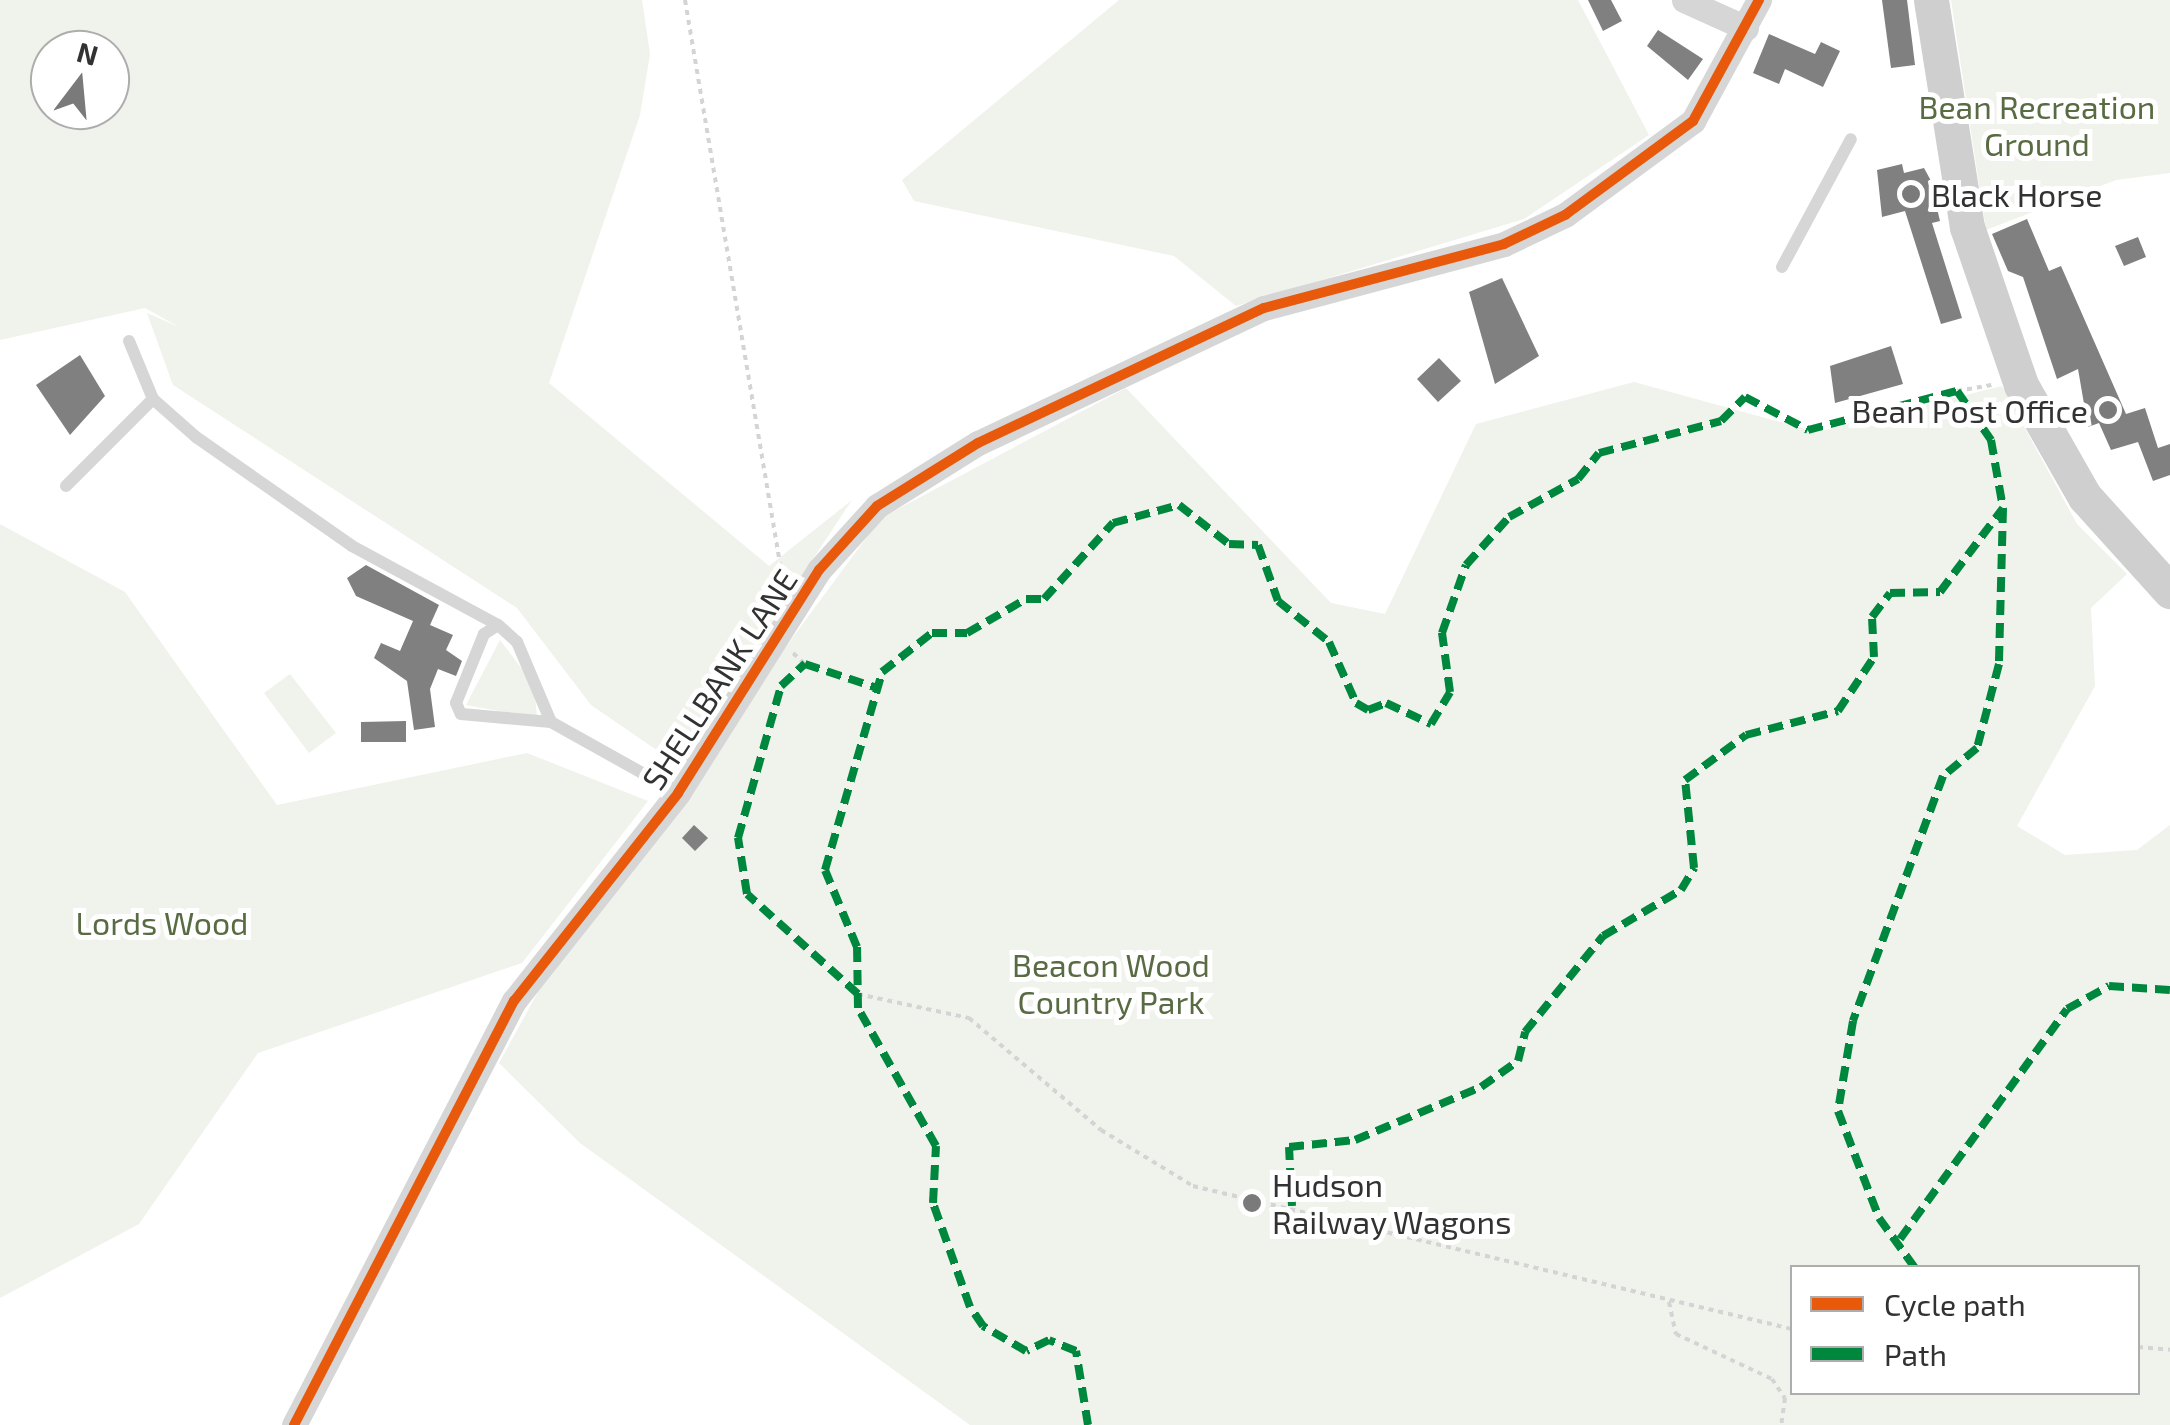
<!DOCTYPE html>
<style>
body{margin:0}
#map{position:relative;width:2170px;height:1425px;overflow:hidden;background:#fff;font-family:"Exo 2",sans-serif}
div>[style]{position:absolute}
.green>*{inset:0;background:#f0f2ec}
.building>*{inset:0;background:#808080}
.path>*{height:4px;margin-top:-2px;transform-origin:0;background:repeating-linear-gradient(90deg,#d4d4d4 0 5px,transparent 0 10px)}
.lane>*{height:12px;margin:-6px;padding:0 6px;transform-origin:6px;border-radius:6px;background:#d6d6d6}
.street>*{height:25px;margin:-12.5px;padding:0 12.5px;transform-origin:12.5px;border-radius:12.5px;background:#d6d6d6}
.secondary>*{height:35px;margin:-17.5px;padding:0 17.5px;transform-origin:17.5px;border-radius:17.5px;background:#cfcfcf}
.quiet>*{height:8px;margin-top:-4px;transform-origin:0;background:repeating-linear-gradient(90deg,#00873e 0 15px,transparent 0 23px)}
.cycleway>*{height:10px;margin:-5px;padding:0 5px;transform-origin:5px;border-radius:5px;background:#e8590c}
.dots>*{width:28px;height:28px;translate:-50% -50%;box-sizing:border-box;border:5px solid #fff;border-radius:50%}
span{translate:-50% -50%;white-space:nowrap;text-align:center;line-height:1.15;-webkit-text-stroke:10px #fff;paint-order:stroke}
.park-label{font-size:32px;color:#596b42}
.poi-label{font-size:32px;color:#323232}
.left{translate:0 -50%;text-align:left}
.right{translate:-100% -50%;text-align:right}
.street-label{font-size:32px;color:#323232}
.legend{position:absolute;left:1790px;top:1265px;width:350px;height:130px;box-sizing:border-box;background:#fff;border:2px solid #adadad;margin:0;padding:12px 18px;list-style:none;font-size:30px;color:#323232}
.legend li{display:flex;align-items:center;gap:20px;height:50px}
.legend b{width:50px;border:2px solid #adadad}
.north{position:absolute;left:30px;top:30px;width:100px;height:100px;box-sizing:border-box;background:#fff;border:2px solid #adadad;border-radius:50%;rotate:16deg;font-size:28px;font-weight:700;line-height:40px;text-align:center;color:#323232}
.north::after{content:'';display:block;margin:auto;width:35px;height:45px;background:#7a7a7a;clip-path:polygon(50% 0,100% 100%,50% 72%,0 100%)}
</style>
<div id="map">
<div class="green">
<i style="clip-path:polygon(evenodd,0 0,642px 0,650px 54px,640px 115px,549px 383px,769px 566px,852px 500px,677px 764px,591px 705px,517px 608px,173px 385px,147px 313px,179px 327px,145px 308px,0 340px,0 0,50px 50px,110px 50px,110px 110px,50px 110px,50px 50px)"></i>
<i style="clip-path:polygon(1119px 0,1578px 0,1649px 135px,1524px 219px,1236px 306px,1174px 256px,914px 201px,902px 180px)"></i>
<i style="clip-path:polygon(1951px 0,2170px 0,2170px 173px,2116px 180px,1986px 230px)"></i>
<i style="clip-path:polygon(evenodd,1634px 382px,1817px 432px,2002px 386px,2077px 524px,2127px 574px,2091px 608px,2095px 686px,2017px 826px,2065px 855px,2137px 850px,2170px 825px,2170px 1425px,970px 1425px,580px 1143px,499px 1063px,560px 952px,881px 518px,1126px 388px,1331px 603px,1385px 614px,1476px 424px,1634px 382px,1792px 1268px,2138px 1268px,2138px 1392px,1792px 1392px,1792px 1268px)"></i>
<i style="clip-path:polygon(0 524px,125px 592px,277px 805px,527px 753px,648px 801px,522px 963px,258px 1053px,139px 1224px,0 1298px)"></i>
<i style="clip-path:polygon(500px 640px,534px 685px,537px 718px,466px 705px)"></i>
<i style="clip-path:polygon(290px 674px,336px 733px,309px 753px,264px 693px)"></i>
</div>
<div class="building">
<i style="clip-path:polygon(1588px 0,1611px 0,1622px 21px,1603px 31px)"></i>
<i style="clip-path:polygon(1882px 0,1907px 0,1915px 65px,1891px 68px)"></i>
<i style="clip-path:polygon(1658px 30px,1703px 59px,1688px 80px,1647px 46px)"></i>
<i style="clip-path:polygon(1769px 34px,1815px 54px,1821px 42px,1840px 51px,1823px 87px,1785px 69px,1779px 84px,1753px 73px)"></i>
<i style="clip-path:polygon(1902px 164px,1904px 173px,1924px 168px,1930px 179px,1940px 221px,1932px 223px,1962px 318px,1941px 324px,1905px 211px,1882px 217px,1877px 170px)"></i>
<i style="clip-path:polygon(2027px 219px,2049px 271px,2061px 266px,2126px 414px,2145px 408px,2158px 448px,2170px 444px,2170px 475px,2153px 481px,2138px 442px,2111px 450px,2099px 423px,2088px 427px,2078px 369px,2057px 379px,2023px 277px,2008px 271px,1992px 234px)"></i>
<i style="clip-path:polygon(2138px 237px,2146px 257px,2124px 266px,2115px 246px)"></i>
<i style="clip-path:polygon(1502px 278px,1539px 356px,1495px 384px,1469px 292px)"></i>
<i style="clip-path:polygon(1891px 346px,1903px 384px,1835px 403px,1830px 366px)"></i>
<i style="clip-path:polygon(80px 355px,105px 396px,70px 435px,36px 385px)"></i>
<i style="clip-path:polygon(1439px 358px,1461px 381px,1438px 402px,1417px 379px)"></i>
<i style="clip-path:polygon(366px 565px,439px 605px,430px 625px,453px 635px,446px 650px,462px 661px,456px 676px,438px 669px,430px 689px,435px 727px,414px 730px,407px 681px,374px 658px,381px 643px,400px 651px,413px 621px,356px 596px,347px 578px)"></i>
<i style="clip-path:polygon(406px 721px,406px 742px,361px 742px,361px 722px)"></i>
<i style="clip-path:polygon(694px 825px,708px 838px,695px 851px,682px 838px)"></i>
</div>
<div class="path">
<i style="left:685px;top:0;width:589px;rotate:80.43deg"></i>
<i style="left:1957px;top:391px;width:35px;rotate:-10deg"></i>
<i style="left:793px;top:653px;width:16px;rotate:43deg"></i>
<i style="left:858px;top:994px;width:114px;rotate:12.2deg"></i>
<i style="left:969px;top:1018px;width:173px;rotate:40.3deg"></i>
<i style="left:1101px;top:1130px;width:108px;rotate:31.3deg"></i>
<i style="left:1193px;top:1186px;width:616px;rotate:13.43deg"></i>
<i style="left:1669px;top:1302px;width:33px;rotate:78deg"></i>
<i style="left:1676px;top:1334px;width:106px;rotate:25.1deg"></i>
<i style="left:1772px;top:1379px;width:23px;rotate:56deg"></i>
<i style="left:1785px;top:1398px;width:27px;rotate:98deg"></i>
<i style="left:2138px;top:1347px;width:32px;rotate:5deg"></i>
</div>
<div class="lane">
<i style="left:1782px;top:267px;width:145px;rotate:-61.7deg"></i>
<i style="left:129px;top:341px;width:63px;rotate:67.5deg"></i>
<i style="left:153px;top:399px;width:57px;rotate:41.5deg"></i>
<i style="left:196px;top:437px;width:190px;rotate:34.9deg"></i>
<i style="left:352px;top:546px;width:166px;rotate:28.4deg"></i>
<i style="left:66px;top:486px;width:123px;rotate:-45deg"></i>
<i style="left:551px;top:722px;width:87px;rotate:-113deg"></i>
<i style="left:517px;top:642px;width:25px;rotate:-138deg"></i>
<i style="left:498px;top:625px;width:17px;rotate:147deg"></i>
<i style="left:484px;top:634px;width:74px;rotate:112.1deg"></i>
<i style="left:456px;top:703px;width:12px;rotate:66deg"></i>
<i style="left:461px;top:714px;width:90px;rotate:5.1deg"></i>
<i style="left:551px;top:722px;width:145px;rotate:29.2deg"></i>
</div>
<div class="street">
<i style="left:1684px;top:0;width:68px;rotate:24.3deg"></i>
<i style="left:294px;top:1425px;width:478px;rotate:-62.6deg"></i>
<i style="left:514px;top:1001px;width:265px;rotate:-51.7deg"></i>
<i style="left:678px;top:793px;width:264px;rotate:-57.7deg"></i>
<i style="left:819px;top:570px;width:86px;rotate:-47.8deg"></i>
<i style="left:877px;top:506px;width:119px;rotate:-32deg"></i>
<i style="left:978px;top:443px;width:316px;rotate:-25.3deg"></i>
<i style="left:1264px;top:308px;width:248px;rotate:-14.9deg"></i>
<i style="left:1504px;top:244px;width:68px;rotate:-25.4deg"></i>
<i style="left:1565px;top:215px;width:159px;rotate:-36.3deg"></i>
<i style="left:1693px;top:121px;width:138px;rotate:-61.4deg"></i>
</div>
<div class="secondary">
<i style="left:1931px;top:0;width:230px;rotate:81deg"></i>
<i style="left:1967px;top:227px;width:167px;rotate:71.1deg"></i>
<i style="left:2021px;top:385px;width:129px;rotate:60.3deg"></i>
<i style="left:2085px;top:497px;width:127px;rotate:47.9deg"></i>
</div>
<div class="quiet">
<i style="left:858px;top:994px;width:149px;rotate:-138deg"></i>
<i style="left:747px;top:894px;width:57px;rotate:-99.1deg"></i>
<i style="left:738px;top:838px;width:158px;rotate:-74.2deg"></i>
<i style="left:781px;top:686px;width:33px;rotate:-43deg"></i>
<i style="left:805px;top:664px;width:73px;rotate:18.4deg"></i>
<i style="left:1292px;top:1206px;width:59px;rotate:-92.9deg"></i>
<i style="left:1289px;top:1147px;width:66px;rotate:-6.1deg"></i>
<i style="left:1355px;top:1140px;width:137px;rotate:-22.8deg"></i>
<i style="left:1481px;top:1087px;width:45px;rotate:-35.1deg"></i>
<i style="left:1518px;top:1061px;width:30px;rotate:-76deg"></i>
<i style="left:1525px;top:1032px;width:124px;rotate:-50.9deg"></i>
<i style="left:1603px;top:936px;width:91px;rotate:-30.5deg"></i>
<i style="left:1681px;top:890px;width:26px;rotate:-59deg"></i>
<i style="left:1694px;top:868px;width:88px;rotate:-95.8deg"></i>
<i style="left:1685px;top:780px;width:76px;rotate:-36.4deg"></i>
<i style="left:1746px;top:735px;width:95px;rotate:-14.6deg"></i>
<i style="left:1838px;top:711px;width:65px;rotate:-56.3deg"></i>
<i style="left:1874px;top:657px;width:40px;rotate:-92.9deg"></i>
<i style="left:1872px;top:617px;width:30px;rotate:-53deg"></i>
<i style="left:1890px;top:593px;width:50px;rotate:-1.1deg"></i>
<i style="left:1940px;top:592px;width:105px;rotate:-53.1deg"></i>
<i style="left:1900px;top:1239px;width:284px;rotate:-54deg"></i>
<i style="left:2067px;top:1009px;width:48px;rotate:-28.7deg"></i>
<i style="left:2109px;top:986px;width:61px;rotate:3.8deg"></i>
<i style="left:1088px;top:1425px;width:75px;rotate:-99.2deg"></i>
<i style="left:1076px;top:1351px;width:29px;rotate:-158deg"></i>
<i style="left:1049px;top:1340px;width:25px;rotate:154deg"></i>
<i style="left:1026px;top:1351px;width:50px;rotate:-149.8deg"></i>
<i style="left:983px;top:1326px;width:23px;rotate:-124deg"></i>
<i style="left:970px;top:1307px;width:110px;rotate:-109.6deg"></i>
<i style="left:933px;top:1203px;width:57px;rotate:-87deg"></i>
<i style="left:936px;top:1146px;width:159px;rotate:-119.5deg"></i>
<i style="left:858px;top:1008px;width:61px;rotate:-90.9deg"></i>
<i style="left:857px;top:947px;width:83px;rotate:-112.6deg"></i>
<i style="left:825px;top:870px;width:206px;rotate:-73.9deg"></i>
<i style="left:882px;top:672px;width:63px;rotate:-38deg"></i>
<i style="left:932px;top:633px;width:35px"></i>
<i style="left:967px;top:633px;width:68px;rotate:-30deg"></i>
<i style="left:1026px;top:599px;width:18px"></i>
<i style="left:1044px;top:599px;width:103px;rotate:-47.8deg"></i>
<i style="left:1113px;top:523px;width:68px;rotate:-15.3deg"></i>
<i style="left:1179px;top:505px;width:63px;rotate:38deg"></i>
<i style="left:1229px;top:544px;width:29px;rotate:2deg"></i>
<i style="left:1258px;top:545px;width:59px;rotate:70.3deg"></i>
<i style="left:1278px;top:601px;width:65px;rotate:38.8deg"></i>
<i style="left:1329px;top:642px;width:67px;rotate:66.1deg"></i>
<i style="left:1356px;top:703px;width:14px;rotate:30deg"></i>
<i style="left:1368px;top:710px;width:19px;rotate:-21deg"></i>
<i style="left:1386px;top:703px;width:50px;rotate:25deg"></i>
<i style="left:1431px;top:724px;width:37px;rotate:-59deg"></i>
<i style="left:1450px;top:692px;width:60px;rotate:-97.7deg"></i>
<i style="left:1442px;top:633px;width:72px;rotate:-70.6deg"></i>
<i style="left:1466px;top:565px;width:64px;rotate:-48.1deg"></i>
<i style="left:1509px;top:517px;width:79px;rotate:-28.8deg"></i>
<i style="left:1578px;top:479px;width:33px;rotate:-51deg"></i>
<i style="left:1599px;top:453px;width:126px;rotate:-14.7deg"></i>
<i style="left:1721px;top:421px;width:34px;rotate:-45deg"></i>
<i style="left:1745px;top:397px;width:71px;rotate:27.6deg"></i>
<i style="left:1808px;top:430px;width:154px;rotate:-14.7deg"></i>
<i style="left:1957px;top:391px;width:60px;rotate:55.2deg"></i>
<i style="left:1991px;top:440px;width:69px;rotate:80deg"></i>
<i style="left:2003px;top:508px;width:156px;rotate:91.5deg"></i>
<i style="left:1999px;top:664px;width:87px;rotate:104.7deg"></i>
<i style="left:1977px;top:748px;width:44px;rotate:140.5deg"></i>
<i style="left:1943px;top:776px;width:261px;rotate:110.2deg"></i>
<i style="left:1853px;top:1021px;width:91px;rotate:99.5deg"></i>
<i style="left:1838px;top:1111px;width:115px;rotate:69deg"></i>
<i style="left:1879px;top:1218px;width:62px;rotate:54.2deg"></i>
</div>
<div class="cycleway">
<i style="left:294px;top:1425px;width:478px;rotate:-62.6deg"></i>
<i style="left:514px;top:1001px;width:265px;rotate:-51.7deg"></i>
<i style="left:678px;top:793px;width:264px;rotate:-57.7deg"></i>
<i style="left:819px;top:570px;width:86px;rotate:-47.8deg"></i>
<i style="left:877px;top:506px;width:119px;rotate:-32deg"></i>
<i style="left:978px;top:443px;width:316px;rotate:-25.3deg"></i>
<i style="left:1264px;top:308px;width:248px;rotate:-14.9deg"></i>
<i style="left:1504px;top:244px;width:68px;rotate:-25.4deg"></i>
<i style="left:1565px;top:215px;width:159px;rotate:-36.3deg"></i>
<i style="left:1693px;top:121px;width:138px;rotate:-61.4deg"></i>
</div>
<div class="dots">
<i style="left:1911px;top:194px;background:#7a7a7a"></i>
<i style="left:2108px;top:410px;background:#7a7a7a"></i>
<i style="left:1252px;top:1203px;background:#7a7a7a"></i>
</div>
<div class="park-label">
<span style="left:2037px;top:125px">Bean Recreation<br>Ground</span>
<span style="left:162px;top:922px">Lords Wood</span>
<span style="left:1111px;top:983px">Beacon Wood<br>Country Park</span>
</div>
<div class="poi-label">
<span class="left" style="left:1931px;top:194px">Black Horse</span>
<span class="right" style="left:2088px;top:410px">Bean Post Office</span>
<span class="left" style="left:1272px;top:1203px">Hudson<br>Railway Wagons</span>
</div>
<div class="street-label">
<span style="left:719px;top:679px;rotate:-57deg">SHELLBANK LANE</span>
</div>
<ul class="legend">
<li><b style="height:12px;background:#e8590c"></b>Cycle path</li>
<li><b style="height:12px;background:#00873e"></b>Path</li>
</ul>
<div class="north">N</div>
</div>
